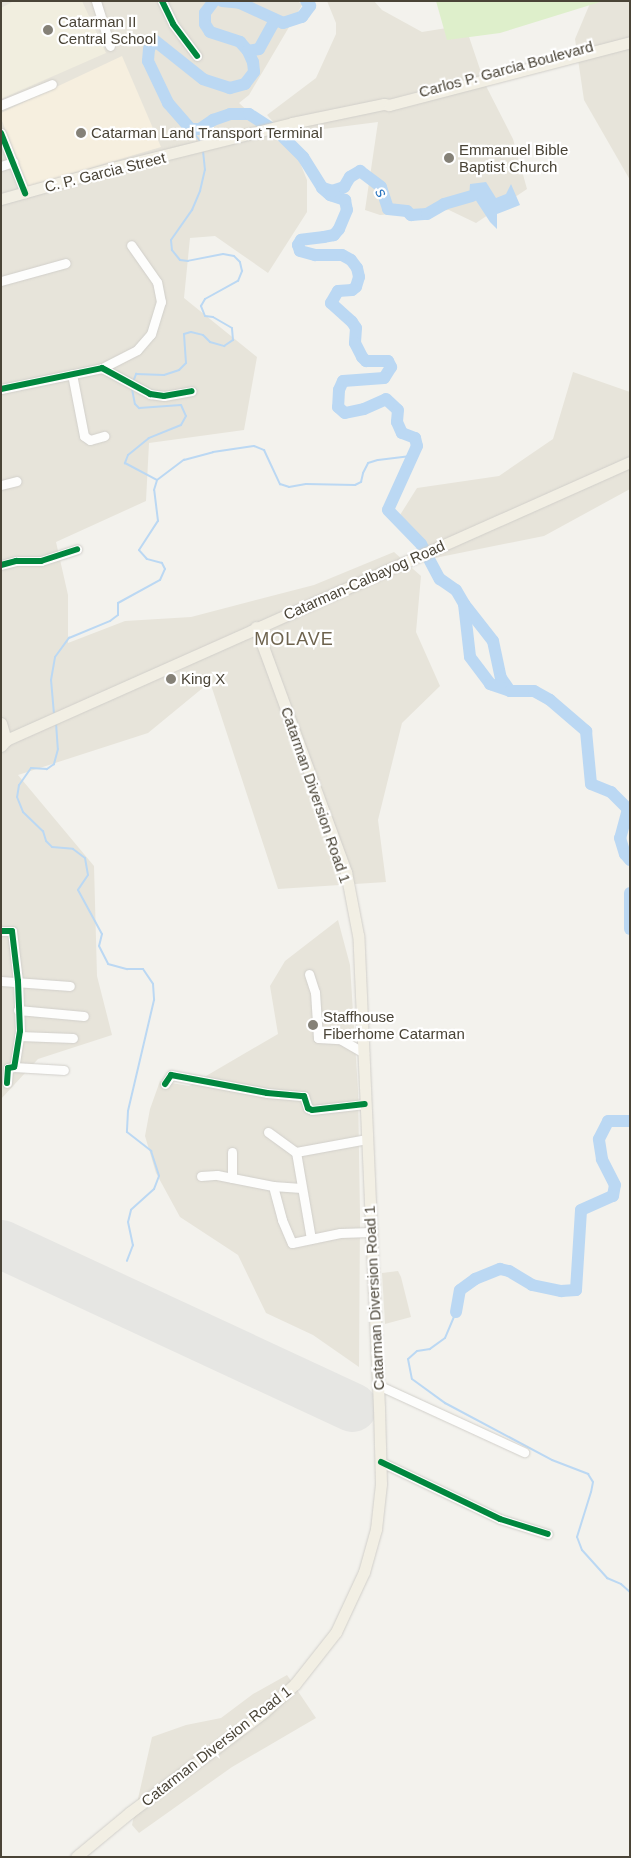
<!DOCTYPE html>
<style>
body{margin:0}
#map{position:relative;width:631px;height:1858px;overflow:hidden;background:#f3f2ed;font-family:Arial,sans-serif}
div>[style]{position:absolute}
.residential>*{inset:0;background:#e7e4da}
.commercial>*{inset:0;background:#f6efdf}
.education>*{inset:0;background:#f1eedf}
.green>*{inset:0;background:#deefcb}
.water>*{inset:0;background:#bbd8f3}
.stream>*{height:2px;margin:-1px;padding:0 1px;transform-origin:1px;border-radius:1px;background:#bbd8f3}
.river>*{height:12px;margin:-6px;padding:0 6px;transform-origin:6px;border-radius:6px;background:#bbd8f3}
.runway>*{height:49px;margin:-24.5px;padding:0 24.5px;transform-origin:24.5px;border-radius:24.5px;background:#e6e6e3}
.roads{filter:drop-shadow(0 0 1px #d1cfca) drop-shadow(0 0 1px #d1cfca)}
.minor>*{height:9px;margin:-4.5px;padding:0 4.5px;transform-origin:4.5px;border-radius:4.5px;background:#fdfdfc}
.major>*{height:11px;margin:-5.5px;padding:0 5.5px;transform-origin:5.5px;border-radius:5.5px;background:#f2efe4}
.cycleway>*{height:6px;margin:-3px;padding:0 3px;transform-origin:3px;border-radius:3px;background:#00873e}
.dots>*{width:14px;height:14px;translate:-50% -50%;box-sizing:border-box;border:2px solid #fff;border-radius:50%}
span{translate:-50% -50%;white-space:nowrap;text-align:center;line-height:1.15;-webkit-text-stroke:4.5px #fff;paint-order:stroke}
.poi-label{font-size:15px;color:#4a4437}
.left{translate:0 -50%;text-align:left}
.street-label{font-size:15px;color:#4a4437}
.water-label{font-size:16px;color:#2873be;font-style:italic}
.quarter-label{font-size:18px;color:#6e634e;letter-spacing:1px}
.frame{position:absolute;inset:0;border:2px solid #4a4437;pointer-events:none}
</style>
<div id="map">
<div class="residential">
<i style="clip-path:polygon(1px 1px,298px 1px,302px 5px,249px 95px,239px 103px,265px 127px,293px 145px,307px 180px,307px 212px,268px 273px,215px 236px,190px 238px,184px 298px,257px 357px,244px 430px,149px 443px,146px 501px,56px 542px,68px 595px,68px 643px,125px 621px,191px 617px,314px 585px,394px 552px,421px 576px,416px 632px,440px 686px,402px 723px,378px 820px,386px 882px,278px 889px,210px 682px,148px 733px,18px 775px,94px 866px,97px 976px,112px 1035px,38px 1059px,1px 1099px)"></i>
<i style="clip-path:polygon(327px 1px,374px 1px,382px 10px,422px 32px,465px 25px,485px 84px,513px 139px,527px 189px,476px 223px,449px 210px,380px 215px,365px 210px,378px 122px,284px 134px,267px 115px,316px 78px,336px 34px,336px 23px)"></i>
<i style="clip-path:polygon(591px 1px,630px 1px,630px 180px,584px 100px,575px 39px)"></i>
<i style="clip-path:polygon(573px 372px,630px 392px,630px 489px,544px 536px,435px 558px,400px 515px,417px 488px,499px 476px,553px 439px)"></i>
<i style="clip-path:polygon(338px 920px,350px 965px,358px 1090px,360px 1215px,359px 1367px,313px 1335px,266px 1313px,238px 1255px,180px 1217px,156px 1173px,145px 1136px,150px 1109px,160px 1081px,189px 1086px,278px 1034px,270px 986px,285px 961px)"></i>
<i style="clip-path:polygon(398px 1271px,401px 1277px,411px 1317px,385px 1324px,382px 1273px)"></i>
<i style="clip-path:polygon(287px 1675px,316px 1718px,232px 1767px,139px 1833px,132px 1825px,152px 1737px,186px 1725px,221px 1718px,253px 1694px)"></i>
</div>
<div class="commercial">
<i style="clip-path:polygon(122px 56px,161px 147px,27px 187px,1px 118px,1px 113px)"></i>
</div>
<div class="education">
<i style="clip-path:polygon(14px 1px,82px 1px,106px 53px,1px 99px,1px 8px)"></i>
</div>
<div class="green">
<i style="clip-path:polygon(436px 1px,599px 1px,600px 2px,500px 33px,447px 40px)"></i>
</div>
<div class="water">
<i style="clip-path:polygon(486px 182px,496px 198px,506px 194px,511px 184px,520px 205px,497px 214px,497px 229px,490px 222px,475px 199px,469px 198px,470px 184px)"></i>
</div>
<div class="stream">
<i style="left:191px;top:129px;width:15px;rotate:53deg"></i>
<i style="left:133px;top:382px;width:9px;rotate:-69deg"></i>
<i style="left:136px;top:374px;width:28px;rotate:2deg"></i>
<i style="left:164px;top:375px;width:16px;rotate:-18deg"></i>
<i style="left:179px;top:370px;width:10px;rotate:-45deg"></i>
<i style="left:186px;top:363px;width:29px;rotate:-94deg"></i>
<i style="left:184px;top:334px;width:7px;rotate:-16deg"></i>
<i style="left:191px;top:332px;width:12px;rotate:14deg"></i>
<i style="left:203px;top:335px;width:10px;rotate:45deg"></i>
<i style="left:210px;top:342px;width:15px;rotate:16deg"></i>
<i style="left:224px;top:346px;width:11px;rotate:-34deg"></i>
<i style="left:233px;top:340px;width:12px;rotate:-95deg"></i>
<i style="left:232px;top:328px;width:22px;rotate:-150deg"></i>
<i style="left:213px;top:317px;width:8px;rotate:-173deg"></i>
<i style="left:205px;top:316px;width:11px;rotate:-112deg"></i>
<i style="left:201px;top:306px;width:8px;rotate:-60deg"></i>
<i style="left:205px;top:299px;width:38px;rotate:-29deg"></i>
<i style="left:238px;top:281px;width:11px;rotate:-68deg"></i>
<i style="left:242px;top:271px;width:9px;rotate:-103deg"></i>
<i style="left:240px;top:262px;width:8px;rotate:-135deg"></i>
<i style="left:234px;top:256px;width:11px;rotate:-170deg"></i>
<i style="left:223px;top:254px;width:36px;rotate:169deg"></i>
<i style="left:188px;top:261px;width:8px;rotate:-173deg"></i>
<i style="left:180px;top:260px;width:13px;rotate:-129deg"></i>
<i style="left:172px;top:250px;width:10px;rotate:-96deg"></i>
<i style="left:171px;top:240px;width:37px;rotate:-55deg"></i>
<i style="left:192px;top:210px;width:21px;rotate:-67deg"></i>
<i style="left:200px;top:191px;width:22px;rotate:-77deg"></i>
<i style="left:205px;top:170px;width:20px;rotate:-96deg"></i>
<i style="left:132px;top:389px;width:15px;rotate:79deg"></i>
<i style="left:135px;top:404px;width:6px;rotate:45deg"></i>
<i style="left:139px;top:408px;width:42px;rotate:-4.1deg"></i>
<i style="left:181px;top:405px;width:12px;rotate:66deg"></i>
<i style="left:186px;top:416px;width:10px;rotate:119deg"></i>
<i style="left:181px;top:425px;width:35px;rotate:158deg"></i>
<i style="left:149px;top:438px;width:27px;rotate:141deg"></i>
<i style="left:128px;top:455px;width:9px;rotate:111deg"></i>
<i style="left:125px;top:463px;width:36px;rotate:28deg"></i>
<i style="left:54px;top:714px;width:34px;rotate:-95deg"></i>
<i style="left:51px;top:680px;width:23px;rotate:-80deg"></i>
<i style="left:55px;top:657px;width:24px;rotate:-54deg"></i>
<i style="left:69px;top:638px;width:44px;rotate:-22.5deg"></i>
<i style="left:110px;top:621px;width:10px;rotate:-37deg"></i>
<i style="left:118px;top:615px;width:12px;rotate:-90deg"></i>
<i style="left:118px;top:603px;width:48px;rotate:-28.7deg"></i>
<i style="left:160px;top:580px;width:12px;rotate:-66deg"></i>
<i style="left:165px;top:569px;width:7px;rotate:-117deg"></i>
<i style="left:162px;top:563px;width:16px;rotate:-165deg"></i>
<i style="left:147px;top:559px;width:12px;rotate:-132deg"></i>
<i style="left:139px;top:550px;width:35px;rotate:-57deg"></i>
<i style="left:158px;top:521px;width:31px;rotate:-97deg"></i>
<i style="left:154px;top:490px;width:10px;rotate:-73deg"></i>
<i style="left:157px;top:480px;width:34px;rotate:-37deg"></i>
<i style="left:184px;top:460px;width:30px;rotate:-15deg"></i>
<i style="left:213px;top:452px;width:41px;rotate:-8.3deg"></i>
<i style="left:254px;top:446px;width:11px;rotate:22deg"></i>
<i style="left:264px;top:450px;width:38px;rotate:65deg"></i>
<i style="left:280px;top:484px;width:9px;rotate:18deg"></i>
<i style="left:289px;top:487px;width:17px;rotate:-10deg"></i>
<i style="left:306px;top:484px;width:49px;rotate:1.2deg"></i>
<i style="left:355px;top:485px;width:7px;rotate:-27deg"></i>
<i style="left:361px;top:482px;width:9px;rotate:-77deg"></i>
<i style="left:363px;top:473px;width:11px;rotate:-63deg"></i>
<i style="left:368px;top:463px;width:10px;rotate:-17deg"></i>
<i style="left:378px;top:460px;width:33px;rotate:-7deg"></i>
<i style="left:56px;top:723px;width:26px;rotate:86deg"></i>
<i style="left:58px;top:749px;width:16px;rotate:105deg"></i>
<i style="left:54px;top:764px;width:9px;rotate:144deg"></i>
<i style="left:47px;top:769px;width:16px;rotate:-176deg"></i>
<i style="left:31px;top:768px;width:21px;rotate:125deg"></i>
<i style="left:19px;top:785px;width:12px;rotate:99deg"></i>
<i style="left:17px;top:797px;width:16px;rotate:68deg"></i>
<i style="left:23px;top:812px;width:28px;rotate:44deg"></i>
<i style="left:43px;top:831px;width:10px;rotate:73deg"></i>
<i style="left:46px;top:841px;width:8px;rotate:45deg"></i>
<i style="left:52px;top:847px;width:21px;rotate:5deg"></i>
<i style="left:73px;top:849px;width:15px;rotate:37deg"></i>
<i style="left:85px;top:858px;width:17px;rotate:80deg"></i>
<i style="left:88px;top:875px;width:18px;rotate:124deg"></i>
<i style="left:78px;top:890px;width:50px;rotate:61.4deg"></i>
<i style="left:102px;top:934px;width:12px;rotate:104deg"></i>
<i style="left:99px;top:946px;width:20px;rotate:63deg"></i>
<i style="left:108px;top:964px;width:20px;rotate:15deg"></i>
<i style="left:127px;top:969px;width:16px"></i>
<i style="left:143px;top:969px;width:18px;rotate:56deg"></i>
<i style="left:153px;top:984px;width:16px;rotate:86deg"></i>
<i style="left:154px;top:1000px;width:114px;rotate:103.2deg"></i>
<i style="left:128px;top:1111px;width:21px;rotate:93deg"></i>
<i style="left:127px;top:1132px;width:31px;rotate:38deg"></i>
<i style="left:151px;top:1151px;width:26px;rotate:72deg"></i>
<i style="left:159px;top:1176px;width:14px;rotate:111deg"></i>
<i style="left:154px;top:1189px;width:31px;rotate:138deg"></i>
<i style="left:131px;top:1210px;width:12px;rotate:104deg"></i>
<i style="left:128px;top:1222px;width:24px;rotate:78deg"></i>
<i style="left:133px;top:1245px;width:17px;rotate:111deg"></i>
<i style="left:456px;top:1312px;width:28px;rotate:113deg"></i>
<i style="left:445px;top:1338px;width:19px;rotate:144deg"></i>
<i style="left:430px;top:1349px;width:13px;rotate:171deg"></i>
<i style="left:417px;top:1351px;width:12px;rotate:138deg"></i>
<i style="left:408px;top:1359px;width:20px;rotate:79deg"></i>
<i style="left:412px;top:1379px;width:41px;rotate:36deg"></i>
<i style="left:445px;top:1403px;width:121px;rotate:28deg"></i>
<i style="left:552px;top:1460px;width:39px;rotate:21deg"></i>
<i style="left:588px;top:1474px;width:9px;rotate:58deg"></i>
<i style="left:593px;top:1482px;width:10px;rotate:101deg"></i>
<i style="left:591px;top:1492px;width:47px;rotate:107.3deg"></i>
<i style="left:577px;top:1537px;width:14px;rotate:69deg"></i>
<i style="left:582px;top:1550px;width:38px;rotate:48deg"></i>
<i style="left:607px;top:1578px;width:15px;rotate:23deg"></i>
<i style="left:621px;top:1584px;width:12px;rotate:42deg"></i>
</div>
<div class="river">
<i style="left:214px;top:1px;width:15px;rotate:127deg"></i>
<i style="left:205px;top:13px;width:11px;rotate:90deg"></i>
<i style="left:205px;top:24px;width:9px;rotate:58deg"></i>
<i style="left:210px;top:32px;width:32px;rotate:18deg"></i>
<i style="left:240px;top:42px;width:12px;rotate:48deg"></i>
<i style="left:248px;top:51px;width:12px;rotate:66deg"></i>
<i style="left:253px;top:62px;width:10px;rotate:84deg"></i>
<i style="left:254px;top:72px;width:15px;rotate:127deg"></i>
<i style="left:245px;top:84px;width:16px;rotate:165deg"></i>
<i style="left:230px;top:88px;width:28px;rotate:-162deg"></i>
<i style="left:203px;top:79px;width:63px;rotate:-141.5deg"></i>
<i style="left:154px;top:40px;width:10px;rotate:119deg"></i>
<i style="left:149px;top:49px;width:12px;rotate:95deg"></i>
<i style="left:148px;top:61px;width:47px;rotate:64.5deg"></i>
<i style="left:168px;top:103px;width:35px;rotate:49deg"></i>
<i style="left:191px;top:129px;width:9px"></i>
<i style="left:200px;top:129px;width:16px;rotate:-35deg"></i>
<i style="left:213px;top:120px;width:18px;rotate:-19deg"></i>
<i style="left:230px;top:114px;width:19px"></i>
<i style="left:249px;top:114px;width:37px;rotate:33deg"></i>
<i style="left:280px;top:134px;width:33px;rotate:45deg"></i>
<i style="left:303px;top:157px;width:36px;rotate:58deg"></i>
<i style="left:322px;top:188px;width:11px;rotate:41deg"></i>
<i style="left:330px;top:195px;width:16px;rotate:18deg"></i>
<i style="left:345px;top:200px;width:10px;rotate:79deg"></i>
<i style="left:347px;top:210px;width:21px;rotate:113deg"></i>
<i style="left:339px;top:229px;width:8px;rotate:130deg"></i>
<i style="left:334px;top:235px;width:10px;rotate:169deg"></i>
<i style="left:324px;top:237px;width:23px;rotate:173deg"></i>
<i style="left:301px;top:240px;width:6px;rotate:121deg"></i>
<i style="left:298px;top:245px;width:6px;rotate:72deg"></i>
<i style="left:300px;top:251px;width:16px;rotate:15deg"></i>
<i style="left:315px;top:255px;width:27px"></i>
<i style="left:342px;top:255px;width:10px;rotate:29deg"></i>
<i style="left:351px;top:260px;width:10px;rotate:53deg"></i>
<i style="left:357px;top:268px;width:9px;rotate:77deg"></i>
<i style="left:359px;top:277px;width:10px;rotate:107deg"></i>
<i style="left:356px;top:287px;width:5px;rotate:143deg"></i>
<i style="left:352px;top:290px;width:14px;rotate:176deg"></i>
<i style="left:338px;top:291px;width:14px;rotate:120deg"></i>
<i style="left:331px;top:303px;width:28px;rotate:42deg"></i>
<i style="left:352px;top:322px;width:7px;rotate:56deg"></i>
<i style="left:356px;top:328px;width:15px;rotate:94deg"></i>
<i style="left:355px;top:343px;width:16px;rotate:63deg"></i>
<i style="left:362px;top:357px;width:6px;rotate:45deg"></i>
<i style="left:366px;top:361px;width:22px"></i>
<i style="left:388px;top:361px;width:7px;rotate:63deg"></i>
<i style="left:391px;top:367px;width:13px;rotate:122deg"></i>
<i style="left:384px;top:378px;width:41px;rotate:175.8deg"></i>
<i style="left:343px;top:381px;width:10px;rotate:114deg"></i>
<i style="left:339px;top:390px;width:17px;rotate:93deg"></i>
<i style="left:338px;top:407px;width:9px;rotate:41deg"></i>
<i style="left:345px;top:413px;width:19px;rotate:-12deg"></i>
<i style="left:364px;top:409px;width:24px;rotate:-24deg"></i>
<i style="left:386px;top:399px;width:16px;rotate:43deg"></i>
<i style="left:398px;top:410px;width:12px;rotate:95deg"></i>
<i style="left:397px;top:422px;width:12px;rotate:66deg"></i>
<i style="left:402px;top:433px;width:14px;rotate:21deg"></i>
<i style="left:415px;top:438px;width:8px;rotate:76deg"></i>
<i style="left:417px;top:446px;width:70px;rotate:114.4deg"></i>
<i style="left:388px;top:510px;width:47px;rotate:45.9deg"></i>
<i style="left:421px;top:544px;width:40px;rotate:62deg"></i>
<i style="left:440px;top:579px;width:19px;rotate:35deg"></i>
<i style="left:456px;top:590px;width:16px;rotate:60deg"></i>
<i style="left:464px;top:604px;width:47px;rotate:51.9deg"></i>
<i style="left:493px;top:641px;width:38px;rotate:78deg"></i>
<i style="left:501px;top:678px;width:16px;rotate:55deg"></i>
<i style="left:222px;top:1px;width:18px;rotate:6deg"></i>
<i style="left:240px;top:3px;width:47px;rotate:24.9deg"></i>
<i style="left:283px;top:23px;width:20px;rotate:-18deg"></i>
<i style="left:302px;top:17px;width:14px;rotate:-54deg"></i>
<i style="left:310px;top:6px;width:6px;rotate:-129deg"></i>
<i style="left:248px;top:51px;width:11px;rotate:-10deg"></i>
<i style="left:259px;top:49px;width:29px;rotate:-61deg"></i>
<i style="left:273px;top:24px;width:4px;rotate:-90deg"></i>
<i style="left:323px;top:188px;width:9px;rotate:18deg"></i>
<i style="left:332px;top:191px;width:13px;rotate:-18deg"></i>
<i style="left:344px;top:187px;width:12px;rotate:-59deg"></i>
<i style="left:350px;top:177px;width:12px;rotate:-31deg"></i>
<i style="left:360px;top:171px;width:26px;rotate:37deg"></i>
<i style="left:381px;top:187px;width:23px;rotate:72deg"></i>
<i style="left:388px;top:209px;width:19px;rotate:6deg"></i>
<i style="left:407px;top:211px;width:6px;rotate:45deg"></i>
<i style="left:411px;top:215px;width:16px;rotate:-4deg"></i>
<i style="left:427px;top:214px;width:20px;rotate:-30deg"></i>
<i style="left:444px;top:204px;width:29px;rotate:-16deg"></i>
<i style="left:464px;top:604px;width:53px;rotate:83.5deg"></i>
<i style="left:470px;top:657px;width:34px;rotate:53deg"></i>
<i style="left:490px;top:684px;width:21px;rotate:19deg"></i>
<i style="left:510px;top:691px;width:24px"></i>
<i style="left:534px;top:691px;width:18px;rotate:29deg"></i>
<i style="left:550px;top:700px;width:48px;rotate:40.7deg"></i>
<i style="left:586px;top:731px;width:53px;rotate:84.6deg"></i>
<i style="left:591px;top:784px;width:22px;rotate:22deg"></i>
<i style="left:611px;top:792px;width:24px;rotate:45deg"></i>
<i style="left:628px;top:809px;width:30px;rotate:105deg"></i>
<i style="left:620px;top:838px;width:17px;rotate:73deg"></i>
<i style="left:625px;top:854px;width:8px;rotate:50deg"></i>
<i style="left:630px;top:893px;width:36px;rotate:90deg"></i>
<i style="left:456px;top:1312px;width:22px;rotate:-80deg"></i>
<i style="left:460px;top:1290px;width:19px;rotate:-36deg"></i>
<i style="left:475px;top:1279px;width:27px;rotate:-22deg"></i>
<i style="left:500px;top:1269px;width:9px;rotate:13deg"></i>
<i style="left:509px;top:1271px;width:27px;rotate:31deg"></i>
<i style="left:532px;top:1285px;width:30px;rotate:12deg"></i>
<i style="left:561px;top:1291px;width:15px;rotate:-4deg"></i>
<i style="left:576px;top:1290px;width:80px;rotate:-86.4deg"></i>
<i style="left:581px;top:1210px;width:35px;rotate:-24deg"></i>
<i style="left:613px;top:1196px;width:11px;rotate:-80deg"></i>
<i style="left:615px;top:1185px;width:29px;rotate:-117deg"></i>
<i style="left:602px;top:1159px;width:20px;rotate:-99deg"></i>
<i style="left:599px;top:1139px;width:20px;rotate:-63deg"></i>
<i style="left:608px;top:1121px;width:22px"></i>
</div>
<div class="runway">
<i style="left:1px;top:1244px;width:387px;rotate:24.9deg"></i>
</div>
<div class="roads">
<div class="minor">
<i style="left:96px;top:1px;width:47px;rotate:72.7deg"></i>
<i style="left:162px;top:1px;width:25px;rotate:64deg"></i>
<i style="left:173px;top:24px;width:40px;rotate:53deg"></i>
<i style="left:1px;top:105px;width:55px;rotate:-22.4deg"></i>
<i style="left:1px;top:133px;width:65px;rotate:68.2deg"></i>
<i style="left:1px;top:166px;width:13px;rotate:-18deg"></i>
<i style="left:1px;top:281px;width:67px;rotate:-15.5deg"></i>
<i style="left:102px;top:368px;width:39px;rotate:-27deg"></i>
<i style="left:137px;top:350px;width:21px;rotate:-49deg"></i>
<i style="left:151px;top:334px;width:34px;rotate:-73deg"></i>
<i style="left:161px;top:302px;width:20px;rotate:-101deg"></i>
<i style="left:157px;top:282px;width:45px;rotate:-125.1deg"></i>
<i style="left:72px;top:374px;width:63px;rotate:79deg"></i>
<i style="left:84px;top:436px;width:7px;rotate:34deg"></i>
<i style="left:90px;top:440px;width:15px;rotate:-16deg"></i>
<i style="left:1px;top:389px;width:103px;rotate:-11.7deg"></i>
<i style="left:102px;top:368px;width:55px;rotate:28.4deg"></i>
<i style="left:150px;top:394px;width:14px;rotate:8deg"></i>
<i style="left:164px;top:396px;width:28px;rotate:-10deg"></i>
<i style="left:1px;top:485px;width:16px;rotate:-14deg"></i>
<i style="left:1px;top:565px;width:16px;rotate:-15deg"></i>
<i style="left:16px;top:561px;width:25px"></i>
<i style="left:41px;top:561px;width:38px;rotate:-18deg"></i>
<i style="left:1px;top:931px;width:11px"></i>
<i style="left:12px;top:931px;width:50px;rotate:83.2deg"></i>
<i style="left:18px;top:981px;width:50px;rotate:87.7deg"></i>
<i style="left:20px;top:1031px;width:36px;rotate:99deg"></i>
<i style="left:14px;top:1067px;width:6px;rotate:171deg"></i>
<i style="left:8px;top:1068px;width:15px;rotate:94deg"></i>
<i style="left:309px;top:974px;width:19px;rotate:72deg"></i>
<i style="left:315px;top:992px;width:46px;rotate:86.3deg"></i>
<i style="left:318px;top:1038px;width:22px;rotate:3deg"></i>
<i style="left:340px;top:1039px;width:28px;rotate:30deg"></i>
<i style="left:1px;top:981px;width:69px;rotate:4.1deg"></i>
<i style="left:18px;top:1010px;width:66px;rotate:5.2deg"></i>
<i style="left:19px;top:1036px;width:54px;rotate:2.1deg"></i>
<i style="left:14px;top:1067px;width:50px;rotate:3.4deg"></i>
<i style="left:165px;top:1084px;width:11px;rotate:-56deg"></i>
<i style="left:171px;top:1075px;width:98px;rotate:10.6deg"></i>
<i style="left:267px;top:1093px;width:37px;rotate:5deg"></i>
<i style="left:304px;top:1096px;width:13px;rotate:72deg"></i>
<i style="left:308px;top:1108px;width:4px;rotate:27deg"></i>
<i style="left:312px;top:1110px;width:53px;rotate:-6.5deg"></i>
<i style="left:268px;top:1132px;width:34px;rotate:36deg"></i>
<i style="left:296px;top:1152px;width:88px;rotate:80.2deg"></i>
<i style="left:232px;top:1152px;width:26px;rotate:90deg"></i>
<i style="left:296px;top:1152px;width:72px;rotate:-10.4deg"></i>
<i style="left:201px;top:1176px;width:16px;rotate:-4deg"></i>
<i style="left:217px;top:1175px;width:57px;rotate:11.1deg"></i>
<i style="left:273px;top:1186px;width:35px;rotate:75deg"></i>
<i style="left:282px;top:1220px;width:25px;rotate:67deg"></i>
<i style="left:292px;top:1243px;width:49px;rotate:-11.8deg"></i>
<i style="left:340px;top:1233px;width:31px;rotate:-2deg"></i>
<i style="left:273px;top:1186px;width:28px;rotate:4deg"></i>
<i style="left:378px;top:1385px;width:161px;rotate:24.7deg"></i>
<i style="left:381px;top:1462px;width:132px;rotate:25.6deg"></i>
<i style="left:500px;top:1519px;width:50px;rotate:17.4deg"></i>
</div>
<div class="major">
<i style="left:1px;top:199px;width:115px;rotate:-15.6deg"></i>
<i style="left:112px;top:168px;width:186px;rotate:-14deg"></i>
<i style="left:292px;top:123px;width:94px;rotate:-11.7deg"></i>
<i style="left:384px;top:104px;width:5px;rotate:11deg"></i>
<i style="left:389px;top:105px;width:249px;rotate:-14.6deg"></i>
<i style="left:1px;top:723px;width:18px;rotate:74deg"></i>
<i style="left:1px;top:746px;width:8px;rotate:-50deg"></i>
<i style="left:6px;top:740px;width:683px;rotate:-24.01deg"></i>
<i style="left:76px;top:1857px;width:69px;rotate:-39.7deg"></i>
<i style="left:129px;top:1813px;width:169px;rotate:-36.8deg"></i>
<i style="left:264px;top:1712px;width:42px;rotate:-42.1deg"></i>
<i style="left:295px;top:1684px;width:66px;rotate:-51.7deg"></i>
<i style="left:336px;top:1632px;width:66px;rotate:-65deg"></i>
<i style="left:364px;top:1572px;width:45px;rotate:-74.4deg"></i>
<i style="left:376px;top:1529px;width:45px;rotate:-83.7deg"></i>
<i style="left:381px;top:1484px;width:76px;rotate:-91.5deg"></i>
<i style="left:379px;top:1408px;width:473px;rotate:-92.5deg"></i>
<i style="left:358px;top:935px;width:64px;rotate:-100.8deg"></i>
<i style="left:346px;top:872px;width:261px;rotate:-110.2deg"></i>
</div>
</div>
<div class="cycleway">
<i style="left:162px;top:1px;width:25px;rotate:64deg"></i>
<i style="left:173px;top:24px;width:40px;rotate:53deg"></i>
<i style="left:1px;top:133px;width:65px;rotate:68.2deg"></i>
<i style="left:1px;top:389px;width:103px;rotate:-11.7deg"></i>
<i style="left:102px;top:368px;width:55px;rotate:28.4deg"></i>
<i style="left:150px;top:394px;width:14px;rotate:8deg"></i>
<i style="left:164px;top:396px;width:28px;rotate:-10deg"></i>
<i style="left:1px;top:565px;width:16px;rotate:-15deg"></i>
<i style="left:16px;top:561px;width:25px"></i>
<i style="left:41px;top:561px;width:38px;rotate:-18deg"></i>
<i style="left:1px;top:931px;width:11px"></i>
<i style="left:12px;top:931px;width:50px;rotate:83.2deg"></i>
<i style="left:18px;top:981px;width:50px;rotate:87.7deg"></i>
<i style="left:20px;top:1031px;width:36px;rotate:99deg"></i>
<i style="left:14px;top:1067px;width:6px;rotate:171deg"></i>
<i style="left:8px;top:1068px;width:15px;rotate:94deg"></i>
<i style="left:165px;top:1084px;width:11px;rotate:-56deg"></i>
<i style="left:171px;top:1075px;width:98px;rotate:10.6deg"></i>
<i style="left:267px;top:1093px;width:37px;rotate:5deg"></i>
<i style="left:304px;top:1096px;width:13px;rotate:72deg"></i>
<i style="left:308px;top:1108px;width:4px;rotate:27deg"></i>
<i style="left:312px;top:1110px;width:53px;rotate:-6.5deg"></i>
<i style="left:381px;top:1462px;width:132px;rotate:25.6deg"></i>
<i style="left:500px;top:1519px;width:50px;rotate:17.4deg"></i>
</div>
<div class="dots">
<i style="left:48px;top:30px;background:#858177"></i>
<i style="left:81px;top:133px;background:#858177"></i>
<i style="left:449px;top:158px;background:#858177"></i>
<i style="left:171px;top:679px;background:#858177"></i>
<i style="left:313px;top:1025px;background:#858177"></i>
</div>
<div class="poi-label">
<span class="left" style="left:58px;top:30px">Catarman II<br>Central School</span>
<span class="left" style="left:91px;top:133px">Catarman Land Transport Terminal</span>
<span class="left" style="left:459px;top:158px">Emmanuel Bible<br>Baptist Church</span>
<span class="left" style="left:181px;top:679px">King X</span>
<span class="left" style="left:323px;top:1025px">Staffhouse<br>Fiberhome Catarman</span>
</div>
<div class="street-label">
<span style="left:506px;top:69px;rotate:-15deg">Carlos P. Garcia Boulevard</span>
<span style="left:105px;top:172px;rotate:-14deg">C. P. Garcia Street</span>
<span style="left:364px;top:580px;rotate:-24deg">Catarman-Calbayog Road</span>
<span style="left:316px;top:795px;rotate:71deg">Catarman Diversion Road 1</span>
<span style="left:374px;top:1298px;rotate:-93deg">Catarman Diversion Road 1</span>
<span style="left:216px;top:1746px;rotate:-38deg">Catarman Diversion Road 1</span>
</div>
<div class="water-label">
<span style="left:381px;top:193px;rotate:61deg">s</span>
</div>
<div class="quarter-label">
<span style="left:294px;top:639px">MOLAVE</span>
</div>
<div class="frame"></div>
</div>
